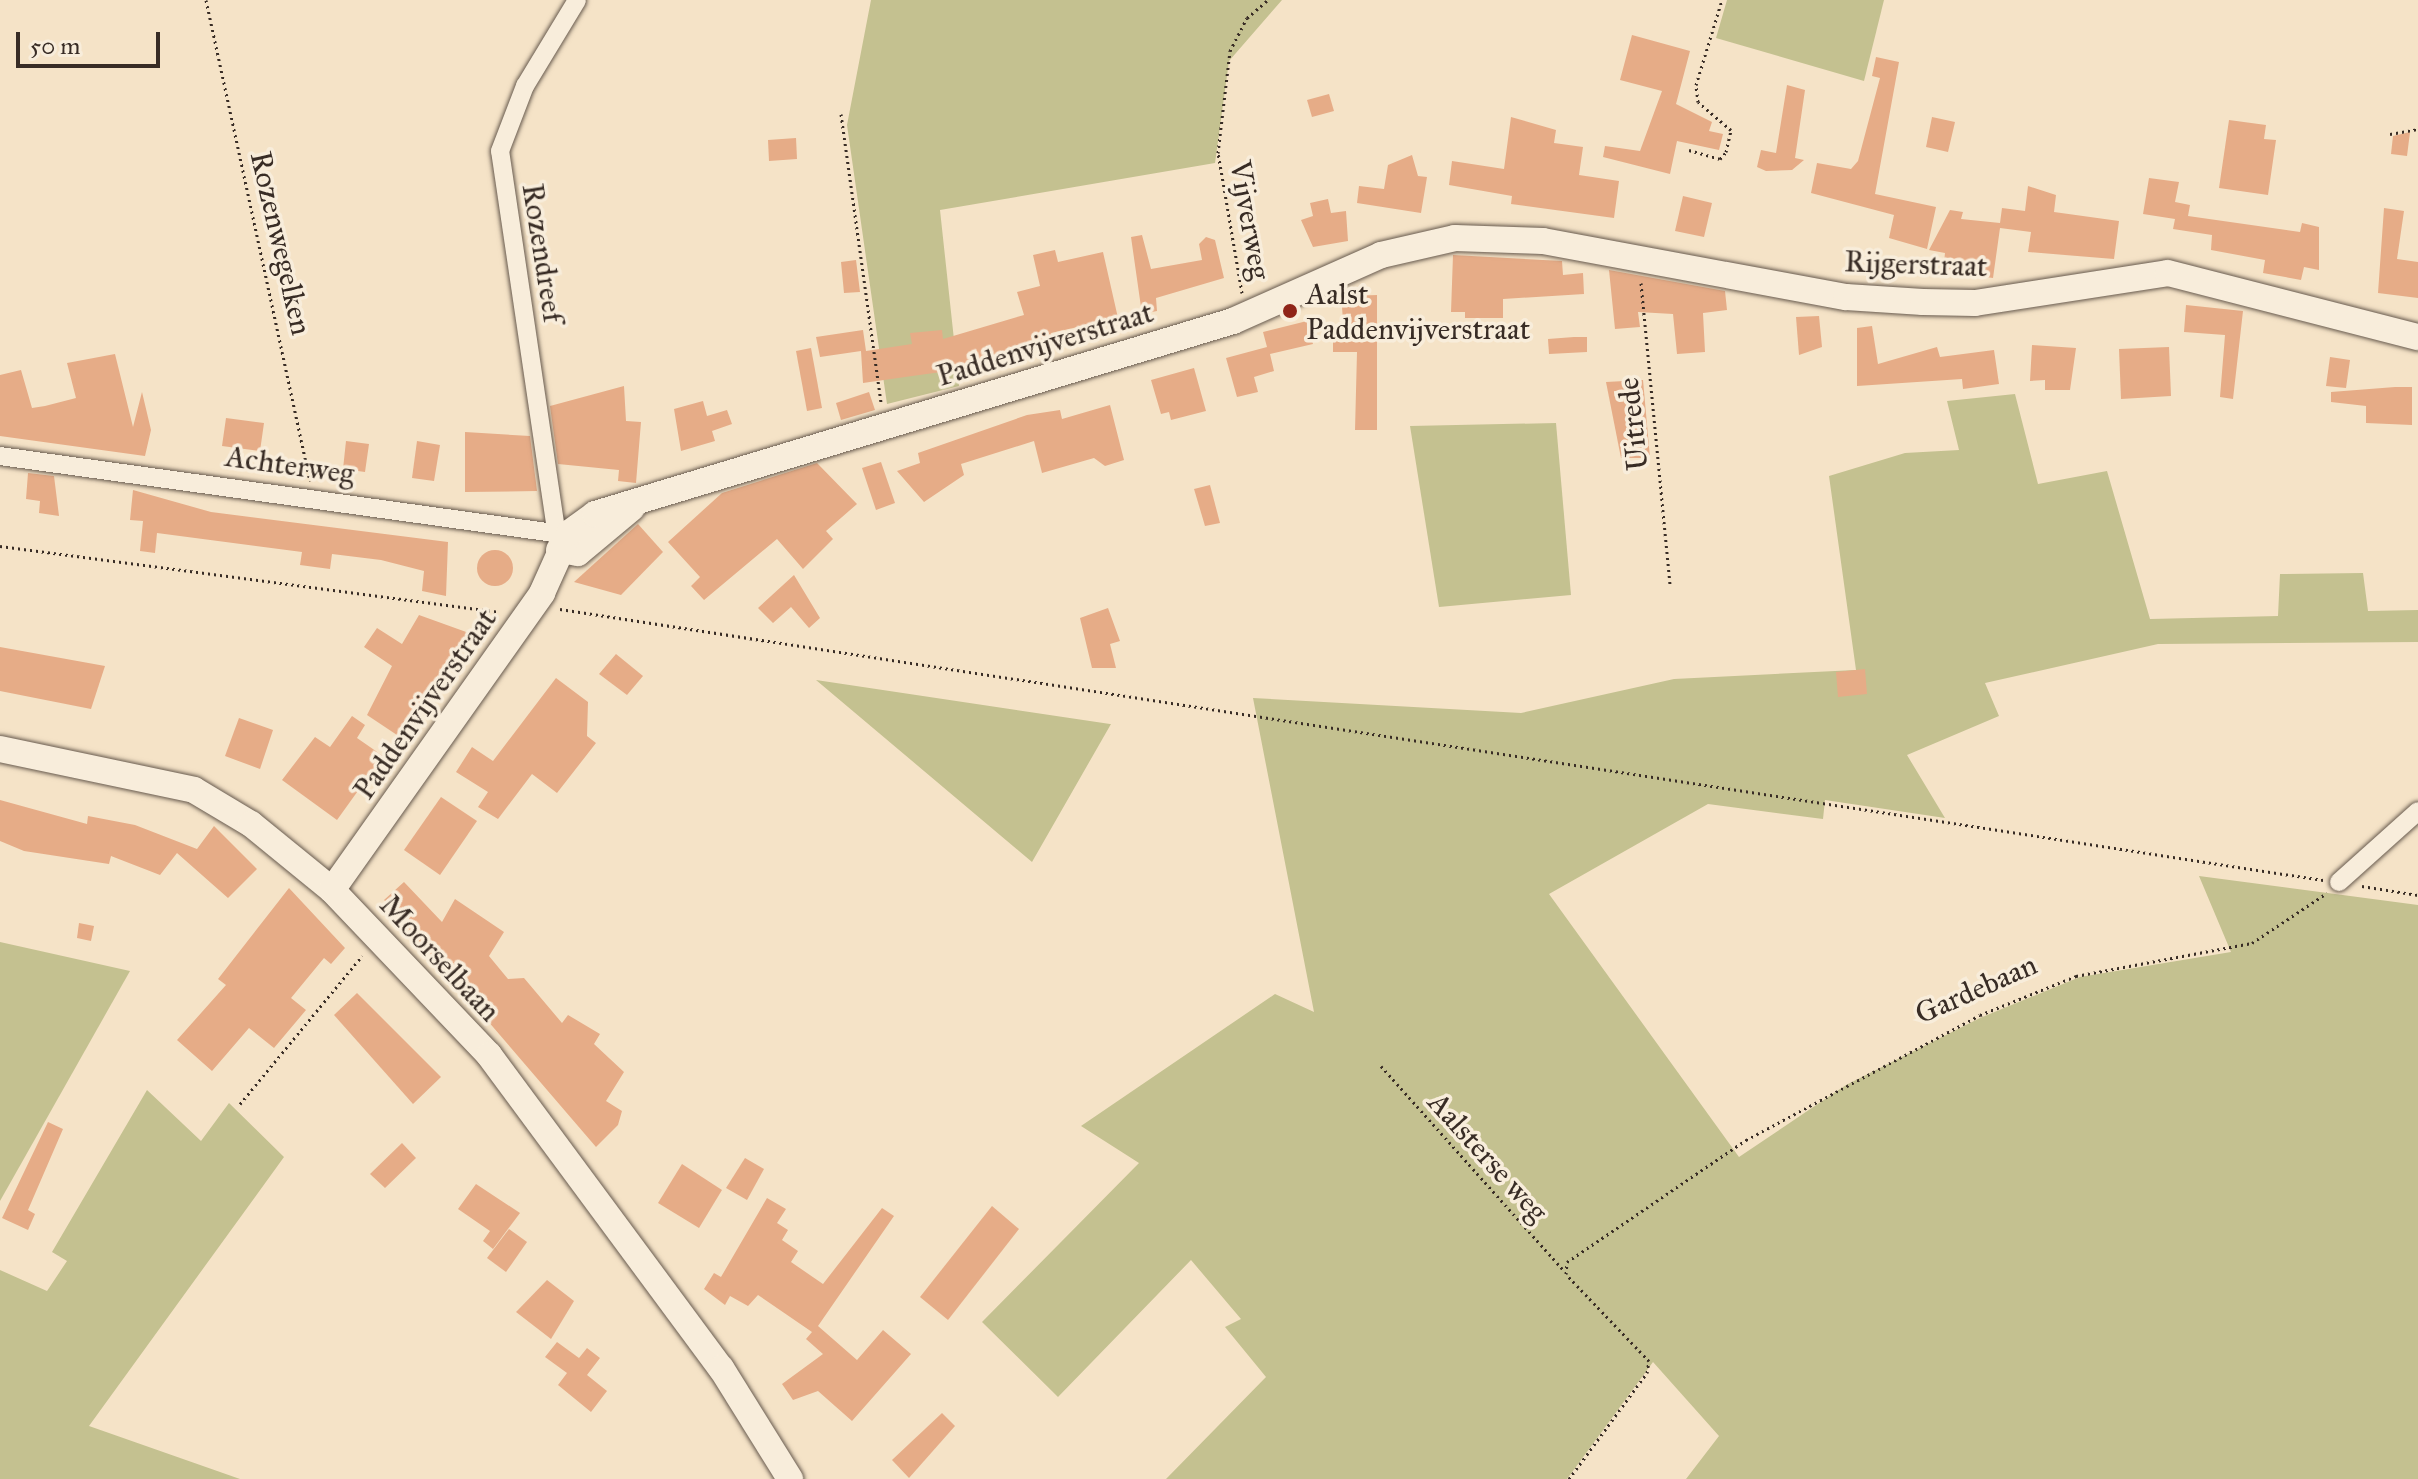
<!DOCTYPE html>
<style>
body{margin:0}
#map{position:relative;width:2418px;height:1479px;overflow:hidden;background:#f5e3c7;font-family:"IM FELL Great Primer",serif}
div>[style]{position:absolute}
.green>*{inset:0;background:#c4c190}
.building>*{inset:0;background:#e6ac87}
.round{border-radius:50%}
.path>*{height:3px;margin-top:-1.5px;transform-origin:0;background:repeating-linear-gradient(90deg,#382c25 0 2px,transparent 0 6px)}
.roads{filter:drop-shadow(0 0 2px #675a4e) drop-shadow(0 0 2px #675a4e)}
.street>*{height:18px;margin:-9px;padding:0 9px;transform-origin:9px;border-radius:9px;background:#f8eddb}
.secondary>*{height:26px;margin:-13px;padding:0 13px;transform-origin:13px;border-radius:13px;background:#f8eddb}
.dots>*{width:22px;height:22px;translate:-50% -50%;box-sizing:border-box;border:4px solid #f8eddb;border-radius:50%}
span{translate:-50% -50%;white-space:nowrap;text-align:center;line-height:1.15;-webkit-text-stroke:7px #f8eddb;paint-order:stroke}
.street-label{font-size:30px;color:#382c25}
.poi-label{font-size:30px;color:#382c25}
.left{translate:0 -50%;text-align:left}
.scale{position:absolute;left:16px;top:32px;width:144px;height:36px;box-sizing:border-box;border:4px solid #382c25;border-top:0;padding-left:10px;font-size:24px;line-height:28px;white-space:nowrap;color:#382c25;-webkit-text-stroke:6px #f8eddb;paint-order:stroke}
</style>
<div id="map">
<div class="green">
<i style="clip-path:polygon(871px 0,1282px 0,1229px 61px,1215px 163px,940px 210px,959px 386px,887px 404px,847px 125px)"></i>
<i style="clip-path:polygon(1727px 0,1884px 0,1864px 81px,1716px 38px)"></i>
<i style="clip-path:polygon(2015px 394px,2038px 484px,2107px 471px,2150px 619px,2278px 616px,2280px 574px,2363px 573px,2368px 611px,2418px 610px,2418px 642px,2158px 644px,1985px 683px,1999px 716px,1907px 755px,1945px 818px,1825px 800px,1823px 819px,1708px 804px,1549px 894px,1739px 1157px,1846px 1085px,1980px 1018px,2080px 977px,2231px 952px,2199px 876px,2418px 905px,2418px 1479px,1686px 1479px,1719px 1436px,1653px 1362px,1567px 1479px,1166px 1479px,1266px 1377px,1225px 1327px,1241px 1319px,1191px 1260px,1058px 1397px,982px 1322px,1139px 1163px,1081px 1126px,1275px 994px,1314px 1012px,1253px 698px,1521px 713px,1674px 679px,1856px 670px,1829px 476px,1905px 453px,1959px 450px,1947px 401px)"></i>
<i style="clip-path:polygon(1556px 423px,1571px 595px,1439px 607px,1410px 426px)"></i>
<i style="clip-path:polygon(816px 680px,1110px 724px,1111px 724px,1032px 862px)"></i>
<i style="clip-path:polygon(0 942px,130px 971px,0 1201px)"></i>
<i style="clip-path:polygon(147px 1090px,201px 1141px,229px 1103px,284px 1157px,89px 1426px,240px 1479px,0 1479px,0 1270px,47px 1291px,67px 1261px,52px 1252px)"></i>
</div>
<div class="building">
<i style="clip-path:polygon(1632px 35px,1690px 51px,1676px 104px,1712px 122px,1709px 131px,1723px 134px,1719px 150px,1677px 141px,1670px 174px,1603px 157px,1605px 146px,1640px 151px,1662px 91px,1620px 80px)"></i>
<i style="clip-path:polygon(1876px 57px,1899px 62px,1875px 194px,1936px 207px,1927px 249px,1889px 238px,1894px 215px,1811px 193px,1817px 163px,1851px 169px,1858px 161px,1880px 78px,1872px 76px)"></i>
<i style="clip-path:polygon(1787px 85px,1805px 90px,1795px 158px,1804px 160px,1792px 170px,1766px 171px,1757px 167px,1761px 150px,1776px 153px)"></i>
<i style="clip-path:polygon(1329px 94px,1334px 111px,1312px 117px,1307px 100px)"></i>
<i style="clip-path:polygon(1511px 117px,1556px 130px,1554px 143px,1583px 147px,1579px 175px,1619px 181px,1614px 218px,1511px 204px,1512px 196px,1449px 185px,1452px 161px,1504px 169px)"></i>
<i style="clip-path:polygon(1932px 117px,1955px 122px,1948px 152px,1926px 147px)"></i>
<i style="clip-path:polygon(2229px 120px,2266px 125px,2264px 139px,2276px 140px,2268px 195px,2219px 188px)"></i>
<i style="clip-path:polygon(2410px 132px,2407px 156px,2391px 154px,2393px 136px)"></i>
<i style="clip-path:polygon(796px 138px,797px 159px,769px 161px,768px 140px)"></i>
<i style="clip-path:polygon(1412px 155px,1418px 176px,1427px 177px,1421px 213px,1357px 203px,1359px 186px,1384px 189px,1388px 165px)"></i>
<i style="clip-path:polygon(2149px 178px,2179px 182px,2175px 202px,2190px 205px,2188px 216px,2300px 232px,2302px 223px,2319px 227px,2319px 270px,2304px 267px,2301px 280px,2263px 273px,2265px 260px,2211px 250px,2212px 235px,2173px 229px,2175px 219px,2143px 214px)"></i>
<i style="clip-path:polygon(2028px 186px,2056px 195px,2054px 212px,2119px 221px,2114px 259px,2028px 252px,2031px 232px,2000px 228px,1993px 278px,1943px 271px,1945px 253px,1929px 250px,1950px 210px,1963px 212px,1961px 219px,2000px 223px,2002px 208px,2025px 211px)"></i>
<i style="clip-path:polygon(1683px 196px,1712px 203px,1704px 237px,1675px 231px)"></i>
<i style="clip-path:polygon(1328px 199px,1331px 213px,1346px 211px,1348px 241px,1313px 247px,1301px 220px,1313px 216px,1310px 203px)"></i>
<i style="clip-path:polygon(2384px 208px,2404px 211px,2397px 259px,2418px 262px,2418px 298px,2378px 293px)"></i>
<i style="clip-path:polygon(1142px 235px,1151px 269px,1202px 260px,1199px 244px,1206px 237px,1215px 240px,1224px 278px,1156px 298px,1157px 311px,1142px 314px,1131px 237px)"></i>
<i style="clip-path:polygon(1055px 250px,1058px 262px,1103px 252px,1118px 318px,1051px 333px,1053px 341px,956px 370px,912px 376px,863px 383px,861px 351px,820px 357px,816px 337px,863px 330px,866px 351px,912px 344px,910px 333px,942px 330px,943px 339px,1024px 315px,1017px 292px,1040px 286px,1033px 255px)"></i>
<i style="clip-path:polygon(1453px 255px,1562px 261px,1563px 275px,1583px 273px,1584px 294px,1503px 299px,1503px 318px,1465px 318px,1465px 312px,1451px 312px)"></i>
<i style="clip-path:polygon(856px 260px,860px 292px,844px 293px,841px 262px)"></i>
<i style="clip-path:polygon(1609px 270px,1725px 291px,1727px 310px,1703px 313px,1705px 352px,1677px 354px,1673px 314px,1638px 312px,1640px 327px,1615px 329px)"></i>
<i style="clip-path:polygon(1377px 295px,1377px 430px,1355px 430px,1357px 352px,1333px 352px,1333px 335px,1344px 335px,1342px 307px,1349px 306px,1349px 296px)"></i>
<i style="clip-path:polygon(2186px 305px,2243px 311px,2233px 399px,2220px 397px,2225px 335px,2184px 332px)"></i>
<i style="clip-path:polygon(1819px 316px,1822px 347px,1799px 355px,1796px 317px)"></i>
<i style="clip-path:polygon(1307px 321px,1313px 344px,1270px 354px,1274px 371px,1254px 377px,1258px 392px,1237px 397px,1226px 358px,1267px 347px,1263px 332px)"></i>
<i style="clip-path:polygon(1872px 326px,1878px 364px,1937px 347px,1940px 357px,1994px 350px,1999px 384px,1963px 389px,1962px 379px,1857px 386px,1857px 328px)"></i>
<i style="clip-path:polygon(1574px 337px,1587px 337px,1587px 352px,1549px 354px,1548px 339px)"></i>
<i style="clip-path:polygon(2032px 345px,2076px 348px,2070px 390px,2045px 390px,2045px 380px,2030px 381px)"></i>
<i style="clip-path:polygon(2169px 347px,2171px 396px,2121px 399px,2119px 349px)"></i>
<i style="clip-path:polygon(811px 348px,822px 408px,807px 411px,796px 351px)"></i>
<i style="clip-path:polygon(115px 354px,133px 427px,142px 392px,151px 430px,145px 456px,0 436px,0 375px,21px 370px,32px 408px,45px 406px,76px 398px,67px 363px)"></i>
<i style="clip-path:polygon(2330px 357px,2350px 360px,2346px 388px,2326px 386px)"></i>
<i style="clip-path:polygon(1194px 368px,1206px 411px,1171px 420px,1169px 412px,1161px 414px,1151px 380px)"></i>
<i style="clip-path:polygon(1643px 380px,1650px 458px,1621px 458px,1606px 382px)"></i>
<i style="clip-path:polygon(624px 386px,626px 421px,641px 422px,636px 483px,618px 481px,619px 470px,558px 464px,550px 406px)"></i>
<i style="clip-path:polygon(2395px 387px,2412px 387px,2412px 425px,2366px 423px,2366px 406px,2331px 402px,2331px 392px)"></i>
<i style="clip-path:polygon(869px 392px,875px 410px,841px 420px,836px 403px)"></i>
<i style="clip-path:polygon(703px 401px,707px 416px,727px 410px,732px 424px,712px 431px,715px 441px,681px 451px,674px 409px)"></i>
<i style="clip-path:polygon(1110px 405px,1124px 460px,1105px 466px,1094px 458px,1042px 473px,1034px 441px,961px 464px,964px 475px,924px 502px,897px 471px,920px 463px,918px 453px,1027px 415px,1060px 410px,1062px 419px)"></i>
<i style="clip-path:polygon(226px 418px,264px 423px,260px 451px,222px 446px)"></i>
<i style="clip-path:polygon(465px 432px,530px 436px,537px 491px,465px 492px)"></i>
<i style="clip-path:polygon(346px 441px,369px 444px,365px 472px,343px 469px)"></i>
<i style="clip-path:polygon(417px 441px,440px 445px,434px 481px,412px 478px)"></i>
<i style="clip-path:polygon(881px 462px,895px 503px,876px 510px,862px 468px)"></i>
<i style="clip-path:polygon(817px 463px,857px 504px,826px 531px,833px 539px,803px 569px,777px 539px,704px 600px,691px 586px,700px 577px,668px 542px,722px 493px)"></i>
<i style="clip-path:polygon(28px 473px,54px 476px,59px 516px,39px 513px,40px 501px,26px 499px)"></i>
<i style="clip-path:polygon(1210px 485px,1220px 523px,1205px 526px,1194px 489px)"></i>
<i style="clip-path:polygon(133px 490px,211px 512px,448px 542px,446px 596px,422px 591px,424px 571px,381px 560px,332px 554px,330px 569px,300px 565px,302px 552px,157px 533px,155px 553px,140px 551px,143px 521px,130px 520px)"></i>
<i style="clip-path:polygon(638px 524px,663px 552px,621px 595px,574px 582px)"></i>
<i class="round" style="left:477px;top:550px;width:36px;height:36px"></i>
<i style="clip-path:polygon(794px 575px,820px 618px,809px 628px,791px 607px,773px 623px,758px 608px)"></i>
<i style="clip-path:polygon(1108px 608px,1120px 641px,1110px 644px,1116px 668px,1092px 668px,1080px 618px)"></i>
<i style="clip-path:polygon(419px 615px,469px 633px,397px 735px,367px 715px,392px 666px,364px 647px,377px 628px,402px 644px)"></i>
<i style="clip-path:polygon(0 647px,105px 666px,91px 709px,0 691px)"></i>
<i style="clip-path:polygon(616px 654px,643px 676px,627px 695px,599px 674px)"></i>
<i style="clip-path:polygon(1865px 669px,1867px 694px,1838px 697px,1836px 672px)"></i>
<i style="clip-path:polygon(556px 678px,588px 702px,587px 736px,596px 743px,557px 793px,532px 774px,498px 819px,478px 807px,488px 792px,456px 772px,472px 747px,493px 761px)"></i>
<i style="clip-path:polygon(352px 716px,365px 725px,357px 738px,383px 756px,337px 820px,282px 780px,315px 737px,330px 747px)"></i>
<i style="clip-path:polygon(239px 718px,273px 730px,260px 769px,225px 756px)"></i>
<i style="clip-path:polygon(441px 797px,477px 821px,440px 875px,404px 850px)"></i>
<i style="clip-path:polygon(0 800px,87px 824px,88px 816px,135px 825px,197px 849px,214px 826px,257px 869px,228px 898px,177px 853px,160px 875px,111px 856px,109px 864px,24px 851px,0 841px)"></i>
<i style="clip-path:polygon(404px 882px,442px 922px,455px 899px,504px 932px,489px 956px,508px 979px,524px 978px,562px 1023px,568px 1015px,600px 1034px,594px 1044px,624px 1072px,606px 1101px,622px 1111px,618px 1125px,596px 1147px,384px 900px)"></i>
<i style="clip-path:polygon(289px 888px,345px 948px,331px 964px,324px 958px,291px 998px,306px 1010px,274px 1048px,249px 1028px,212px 1071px,177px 1040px,226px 985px,218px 979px)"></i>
<i style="clip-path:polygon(79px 923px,94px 926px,91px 941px,77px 938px)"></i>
<i style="clip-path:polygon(357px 993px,441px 1077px,413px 1104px,334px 1015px)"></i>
<i style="clip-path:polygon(48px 1122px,63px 1129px,28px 1210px,35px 1214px,28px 1230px,2px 1218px)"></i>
<i style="clip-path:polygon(402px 1143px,416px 1158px,385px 1188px,370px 1174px)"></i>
<i style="clip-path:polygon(745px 1158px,764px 1169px,747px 1200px,726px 1188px)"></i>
<i style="clip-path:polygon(682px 1164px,722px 1190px,699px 1228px,658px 1203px)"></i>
<i style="clip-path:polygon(476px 1184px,520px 1213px,493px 1249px,483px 1241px,490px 1231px,458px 1209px)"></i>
<i style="clip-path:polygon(767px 1198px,786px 1209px,777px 1223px,788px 1230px,782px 1240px,798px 1251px,791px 1262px,823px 1284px,882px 1208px,894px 1216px,818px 1326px,857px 1360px,883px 1330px,911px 1354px,852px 1421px,818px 1391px,793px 1400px,782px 1384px,823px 1354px,806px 1339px,812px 1332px,758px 1295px,748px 1306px,730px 1296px,725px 1305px,704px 1289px,714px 1273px,721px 1277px)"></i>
<i style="clip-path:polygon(992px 1206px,1019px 1229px,948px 1320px,920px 1297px)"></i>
<i style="clip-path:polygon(509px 1229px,527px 1242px,506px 1272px,487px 1258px)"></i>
<i style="clip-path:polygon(547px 1280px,574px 1301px,551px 1339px,516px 1312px)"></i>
<i style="clip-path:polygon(557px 1342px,579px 1358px,587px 1348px,600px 1358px,587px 1375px,607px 1391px,591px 1412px,558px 1385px,567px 1373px,545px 1357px)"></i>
<i style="clip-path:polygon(942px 1413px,955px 1426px,909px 1478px,892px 1460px)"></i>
</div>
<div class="path">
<i style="left:206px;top:0;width:492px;rotate:77.8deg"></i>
<i style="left:841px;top:114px;width:292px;rotate:82.1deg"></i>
<i style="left:2390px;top:134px;width:28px;rotate:-10deg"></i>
<i style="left:1689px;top:150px;width:32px;rotate:16deg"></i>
<i style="left:1720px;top:159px;width:9px;rotate:-49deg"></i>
<i style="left:1726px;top:152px;width:23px;rotate:-77deg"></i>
<i style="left:1731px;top:130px;width:43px;rotate:-139.7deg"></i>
<i style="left:1698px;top:102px;width:17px;rotate:-97deg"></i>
<i style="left:1696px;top:85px;width:89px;rotate:-73deg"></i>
<i style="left:1641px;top:283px;width:304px;rotate:84.5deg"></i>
<i style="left:1242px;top:293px;width:142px;rotate:-99.7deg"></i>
<i style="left:1218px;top:153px;width:103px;rotate:-83.3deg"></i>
<i style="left:1230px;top:51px;width:37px;rotate:-63deg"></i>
<i style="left:1247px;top:18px;width:28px;rotate:-41deg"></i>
<i style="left:0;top:546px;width:504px;rotate:7.52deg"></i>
<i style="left:560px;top:609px;width:1784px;rotate:8.74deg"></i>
<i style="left:2362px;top:886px;width:57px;rotate:9.1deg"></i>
<i style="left:1381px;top:1066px;width:276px;rotate:48.2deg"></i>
<i style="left:240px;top:1104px;width:192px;rotate:-50.5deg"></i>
<i style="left:1569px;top:1479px;width:132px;rotate:-53.7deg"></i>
<i style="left:1647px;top:1373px;width:12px;rotate:-81deg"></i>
<i style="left:1649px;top:1361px;width:120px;rotate:-133.7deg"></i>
<i style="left:1566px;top:1274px;width:12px;rotate:-85deg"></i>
<i style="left:1567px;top:1262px;width:217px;rotate:-34.3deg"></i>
<i style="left:1746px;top:1140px;width:265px;rotate:-28.1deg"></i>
<i style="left:1980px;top:1015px;width:104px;rotate:-22.1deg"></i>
<i style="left:2076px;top:976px;width:179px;rotate:-10.6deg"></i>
<i style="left:2252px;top:943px;width:90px;rotate:-33.7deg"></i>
</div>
<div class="roads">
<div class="street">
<i style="left:0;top:456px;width:559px;rotate:7.91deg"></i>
<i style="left:559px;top:550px;width:403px;rotate:-98.4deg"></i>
<i style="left:500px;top:151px;width:70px;rotate:-69deg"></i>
<i style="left:525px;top:86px;width:100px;rotate:-58.8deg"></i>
<i style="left:2339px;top:882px;width:106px;rotate:-41.9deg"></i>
</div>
<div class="secondary">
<i style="left:559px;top:550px;width:19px;rotate:9deg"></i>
<i style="left:578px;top:553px;width:70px;rotate:-39.8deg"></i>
<i style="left:0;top:749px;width:198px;rotate:11.9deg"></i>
<i style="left:194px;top:790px;width:66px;rotate:30.8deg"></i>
<i style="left:251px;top:824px;width:104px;rotate:39.2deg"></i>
<i style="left:332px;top:890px;width:228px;rotate:46.4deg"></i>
<i style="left:489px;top:1055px;width:390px;rotate:53.5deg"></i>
<i style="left:721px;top:1368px;width:131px;rotate:58.1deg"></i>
<i style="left:332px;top:890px;width:364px;rotate:-54.7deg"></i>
<i style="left:542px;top:593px;width:66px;rotate:-65.8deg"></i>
<i style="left:569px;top:533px;width:32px;rotate:-36deg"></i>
<i style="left:595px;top:514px;width:667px;rotate:-16.83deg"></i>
<i style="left:1233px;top:321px;width:162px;rotate:-24deg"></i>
<i style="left:1381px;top:255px;width:76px;rotate:-12.9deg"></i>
<i style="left:1455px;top:238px;width:88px;rotate:2deg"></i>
<i style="left:1543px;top:241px;width:308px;rotate:10.5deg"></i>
<i style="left:1846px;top:297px;width:77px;rotate:3.7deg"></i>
<i style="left:1923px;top:302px;width:52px;rotate:1.1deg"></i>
<i style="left:1975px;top:303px;width:195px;rotate:-8.8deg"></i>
<i style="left:2168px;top:273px;width:258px;rotate:14.4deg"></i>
</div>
</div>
<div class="dots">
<i style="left:1290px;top:311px;background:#8f2418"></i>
</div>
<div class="street-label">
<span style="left:1250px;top:220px;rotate:80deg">Vijverweg</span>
<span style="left:281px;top:243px;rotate:77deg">Rozenwegelken</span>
<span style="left:543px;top:253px;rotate:81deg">Rozendreef</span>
<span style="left:1916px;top:264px;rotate:2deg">Rijgerstraat</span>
<span style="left:1045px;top:344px;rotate:-17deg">Paddenvijverstraat</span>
<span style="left:1633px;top:424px;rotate:-96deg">Uitrede</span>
<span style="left:290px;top:465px;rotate:8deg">Achterweg</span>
<span style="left:425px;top:704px;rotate:-55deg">Paddenvijverstraat</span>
<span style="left:440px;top:958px;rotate:47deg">Moorselbaan</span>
<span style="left:1976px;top:989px;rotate:-24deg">Gardebaan</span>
<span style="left:1488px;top:1157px;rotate:48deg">Aalsterse weg</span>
</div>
<div class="poi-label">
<span class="left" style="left:1306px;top:311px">Aalst<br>Paddenvijverstraat</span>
</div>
<div class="scale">50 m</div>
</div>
